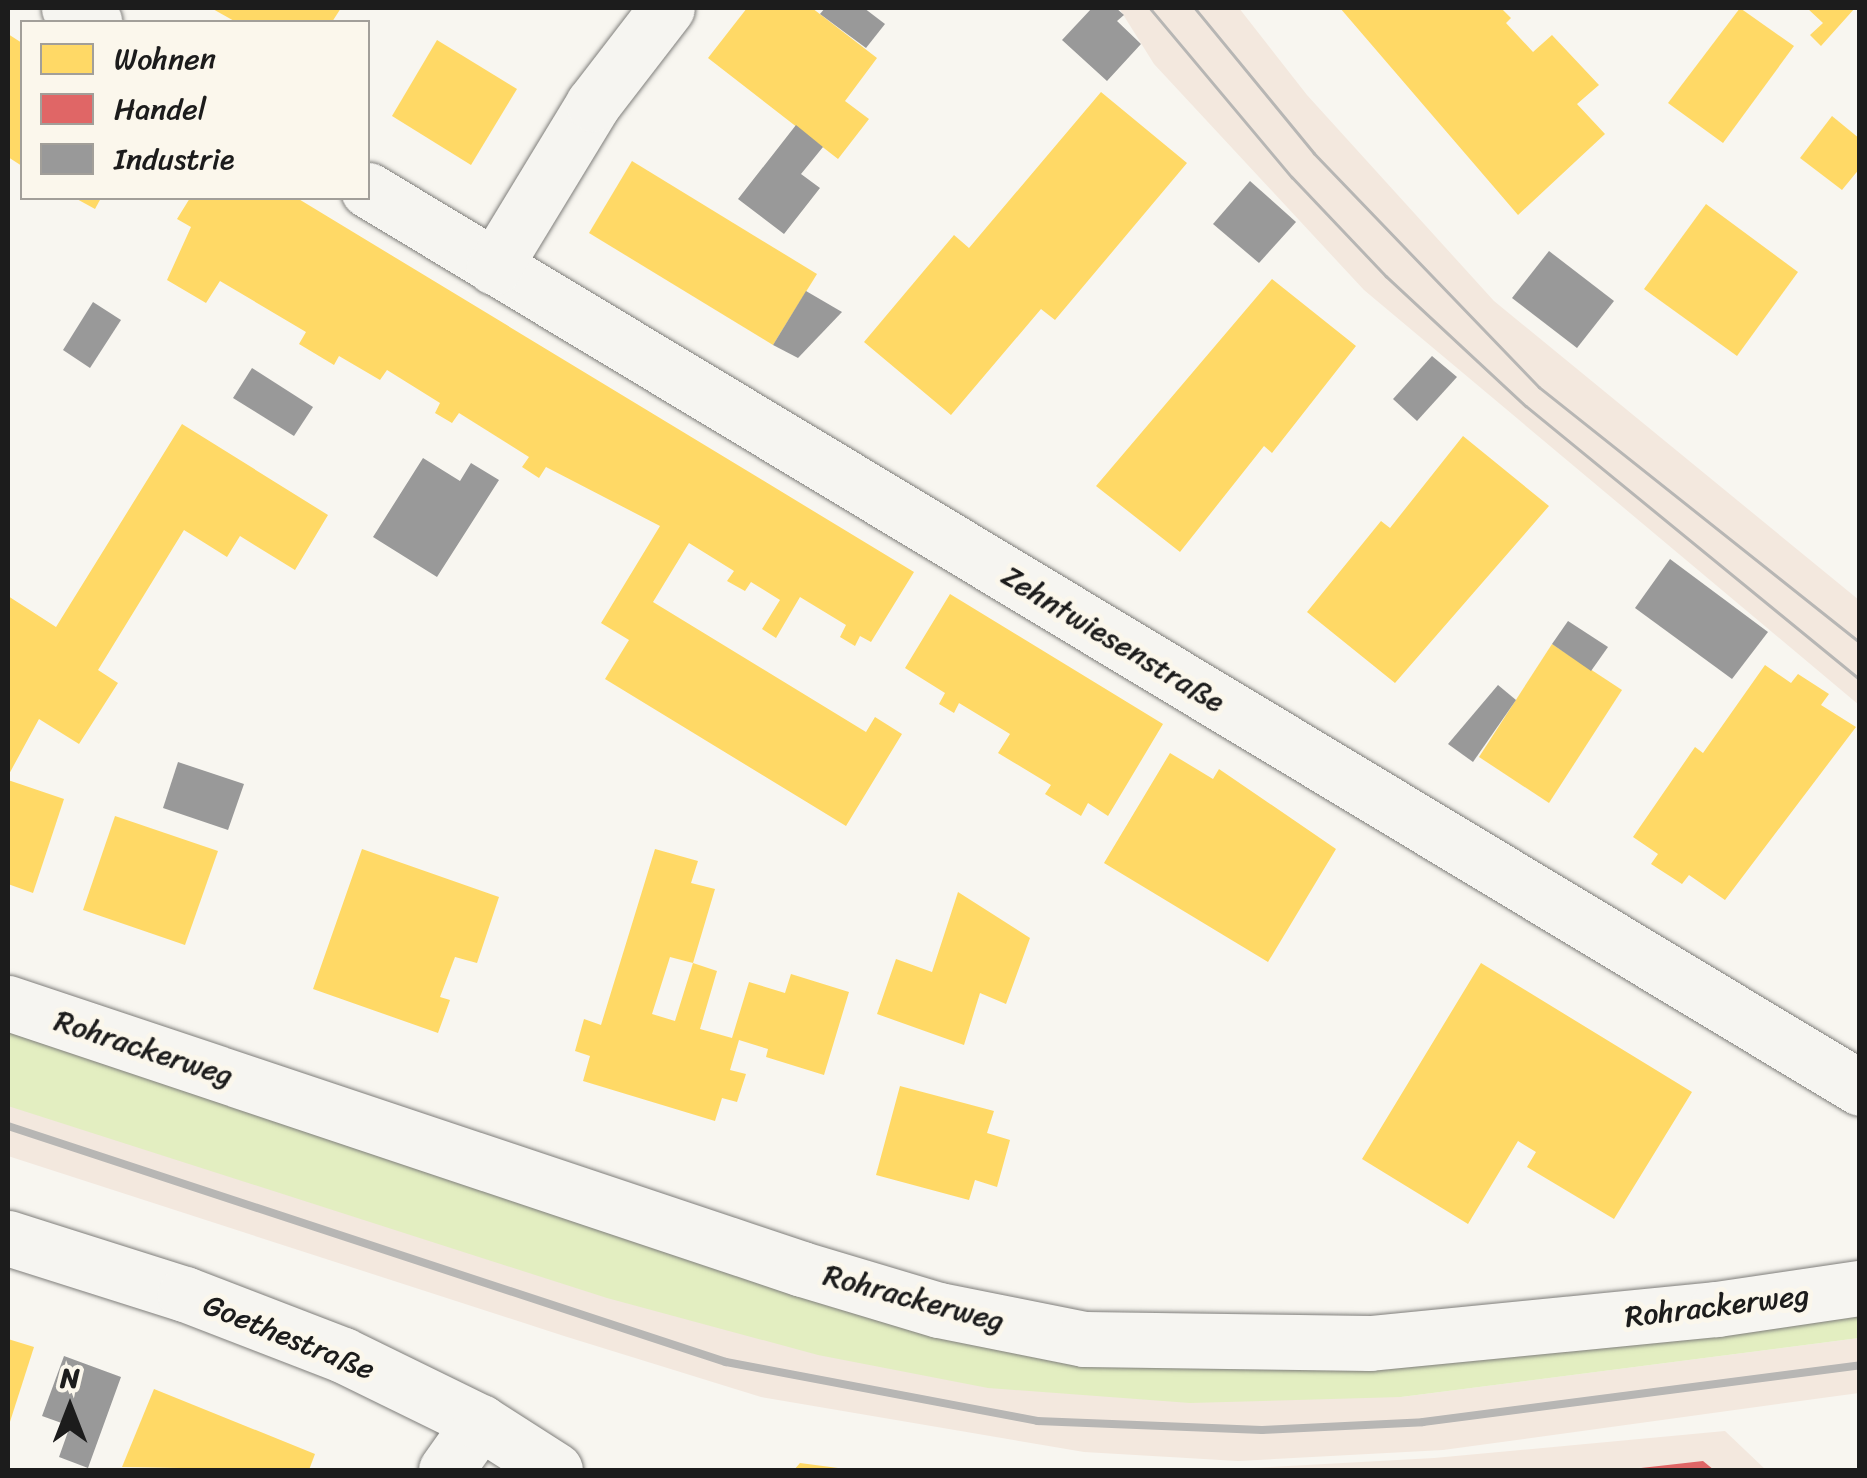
<!DOCTYPE html>
<meta charset="utf-8">
<style>
body{margin:0}
#map{position:relative;width:1867px;height:1478px;overflow:hidden;background:#f8f6f0;font-family:Sriracha,sans-serif}
div>[style]{position:absolute}
.built>*{inset:0;background:#f3e8de}
.green>*{inset:0;background:#e3eec1}
.homes>*{inset:0;background:#ffd966}
.shops>*{inset:0;background:#e06666}
.industry>*{inset:0;background:#999}
.roads{filter:drop-shadow(0 0 2px #7f7e7b) drop-shadow(0 0 2px #7f7e7b)}
.street>*{height:55px;margin:-27.5px;padding:0 27.5px;transform-origin:27.5px;border-radius:27.5px;background:#f6f5f1}
.secondary>*{height:55px;margin:-27.5px;padding:0 27.5px;transform-origin:27.5px;border-radius:27.5px;background:#f6f5f1}
.tram>*{height:2.5px;margin:-1.25px;padding:0 1.25px;transform-origin:1.25px;border-radius:1.25px;background:#b7b6b4}
.rail>*{height:8px;margin:-4px;padding:0 4px;transform-origin:4px;border-radius:4px;background:#b7b6b4}
span{translate:-50% -50%;white-space:nowrap;text-align:center;line-height:1.15;-webkit-text-stroke:10px #fbf7ec;paint-order:stroke}
.street-label{font-size:30px;color:#1c1c1c}
.frame{position:absolute;inset:0;border:10px solid #1c1c1c;pointer-events:none}
.legend{position:absolute;left:20px;top:20px;width:350px;height:180px;box-sizing:border-box;background:#fbf7ec;border:2px solid #a29f99;margin:0;padding:12px 18px;list-style:none;font-size:30px;color:#1c1c1c}
.legend li{display:flex;align-items:center;gap:20px;height:50px}
.legend b{width:50px;border:2px solid #a29f99}
.north{position:absolute;left:20px;top:1358px;width:100px;height:100px;-webkit-text-stroke:8px #fbf7ec;paint-order:stroke;rotate:0deg;font-size:28px;font-weight:700;line-height:40px;text-align:center;color:#1c1c1c}
.north::after{content:'';display:block;margin:auto;width:35px;height:45px;background:#1c1c1c;clip-path:polygon(50% 0,100% 100%,50% 72%,0 100%)}
</style>
<div id="map">
<div class="built">
<i style="clip-path:polygon(1119px 8px,1239px 8px,1307px 95px,1494px 301px,1859px 600px,1859px 705px,1364px 290px,1154px 64px)"></i>
<i style="clip-path:polygon(8px 1105px,1401px 1397px,1859px 1338px,1859px 1393px,1443px 1450px,1238px 1461px,1084px 1452px,761px 1397px,564px 1336px,8px 1156px)"></i>
<i style="clip-path:polygon(1725px 1431px,1766px 1470px,1217px 1470px,1434px 1458px)"></i>
</div>
<div class="green">
<i style="clip-path:polygon(8px 1030px,1077px 1358px,1859px 1310px,1859px 1338px,1401px 1397px,1190px 1403px,988px 1388px,818px 1355px,607px 1298px,8px 1106px)"></i>
</div>
<div class="homes">
<i style="clip-path:polygon(211px 8px,341px 8px,332px 22px,236px 22px)"></i>
<i style="clip-path:polygon(747px 8px,812px 8px,877px 58px,845px 101px,869px 119px,838px 159px,708px 58px)"></i>
<i style="clip-path:polygon(1340px 8px,1501px 8px,1511px 18px,1506px 23px,1533px 52px,1552px 35px,1599px 85px,1577px 104px,1605px 134px,1518px 215px)"></i>
<i style="clip-path:polygon(1740px 8px,1794px 46px,1723px 143px,1668px 103px)"></i>
<i style="clip-path:polygon(1807px 8px,1855px 8px,1821px 46px,1810px 35px,1823px 23px)"></i>
<i style="clip-path:polygon(8px 34px,22px 43px,22px 166px,8px 157px)"></i>
<i style="clip-path:polygon(437px 40px,517px 89px,471px 165px,392px 116px)"></i>
<i style="clip-path:polygon(1101px 92px,1187px 163px,1055px 320px,1041px 309px,951px 415px,864px 342px,954px 235px,969px 248px)"></i>
<i style="clip-path:polygon(1832px 116px,1860px 139px,1860px 168px,1842px 190px,1800px 158px)"></i>
<i style="clip-path:polygon(632px 161px,817px 274px,773px 345px,589px 233px)"></i>
<i style="clip-path:polygon(75px 198px,101px 198px,95px 209px)"></i>
<i style="clip-path:polygon(190px 198px,297px 198px,914px 572px,871px 642px,860px 636px,855px 646px,840px 637px,846px 625px,800px 597px,776px 638px,762px 629px,780px 600px,751px 582px,745px 591px,727px 581px,734px 571px,689px 543px,653px 602px,866px 732px,875px 717px,902px 734px,846px 826px,605px 679px,629px 640px,601px 623px,660px 526px,546px 467px,539px 478px,522px 467px,529px 457px,459px 413px,452px 423px,435px 413px,440px 403px,387px 370px,380px 380px,339px 356px,334px 365px,299px 344px,306px 332px,220px 281px,206px 303px,167px 280px,191px 227px,177px 219px)"></i>
<i style="clip-path:polygon(1706px 204px,1798px 272px,1737px 356px,1644px 289px)"></i>
<i style="clip-path:polygon(1272px 279px,1356px 346px,1272px 453px,1264px 446px,1180px 552px,1096px 486px)"></i>
<i style="clip-path:polygon(182px 424px,328px 515px,295px 570px,240px 536px,227px 557px,184px 530px,98px 670px,118px 683px,79px 744px,39px 719px,8px 776px,8px 596px,56px 627px)"></i>
<i style="clip-path:polygon(1463px 436px,1549px 506px,1395px 683px,1307px 612px,1381px 521px,1390px 528px)"></i>
<i style="clip-path:polygon(950px 594px,1163px 724px,1108px 816px,1088px 803px,1081px 816px,1045px 794px,1051px 785px,998px 753px,1010px 734px,959px 703px,954px 713px,939px 704px,945px 693px,905px 668px)"></i>
<i style="clip-path:polygon(1552px 644px,1622px 690px,1549px 803px,1479px 757px)"></i>
<i style="clip-path:polygon(1765px 665px,1791px 683px,1798px 674px,1829px 694px,1821px 705px,1856px 727px,1725px 900px,1689px 875px,1682px 884px,1651px 864px,1658px 854px,1633px 837px,1695px 747px,1703px 753px)"></i>
<i style="clip-path:polygon(1170px 753px,1213px 779px,1219px 769px,1336px 849px,1268px 962px,1104px 863px)"></i>
<i style="clip-path:polygon(8px 780px,64px 799px,33px 893px,8px 884px)"></i>
<i style="clip-path:polygon(115px 816px,218px 851px,185px 945px,83px 910px)"></i>
<i style="clip-path:polygon(362px 849px,499px 897px,477px 963px,455px 957px,440px 997px,450px 1000px,438px 1033px,313px 989px)"></i>
<i style="clip-path:polygon(evenodd,655px 849px,698px 861px,691px 883px,715px 889px,693px 963px,717px 971px,700px 1029px,732px 1038px,749px 982px,785px 993px,791px 974px,849px 992px,824px 1075px,766px 1057px,768px 1049px,739px 1040px,730px 1070px,746px 1074px,737px 1102px,722px 1098px,715px 1121px,583px 1081px,590px 1056px,575px 1051px,584px 1019px,601px 1025px,655px 849px,670px 957px,693px 963px,675px 1021px,652px 1014px,670px 957px)"></i>
<i style="clip-path:polygon(958px 892px,1030px 938px,1006px 1004px,980px 993px,964px 1045px,877px 1014px,896px 959px,932px 972px)"></i>
<i style="clip-path:polygon(1481px 963px,1692px 1092px,1614px 1219px,1527px 1167px,1536px 1152px,1518px 1141px,1468px 1224px,1362px 1159px)"></i>
<i style="clip-path:polygon(900px 1086px,994px 1111px,987px 1133px,1010px 1140px,997px 1187px,975px 1180px,969px 1200px,876px 1175px)"></i>
<i style="clip-path:polygon(8px 1339px,34px 1347px,8px 1428px)"></i>
<i style="clip-path:polygon(154px 1389px,315px 1454px,309px 1470px,122px 1467px)"></i>
<i style="clip-path:polygon(800px 1463px,838px 1468px,838px 1470px,794px 1470px)"></i>
</div>
<div class="shops">
<i style="clip-path:polygon(1703px 1461px,1714px 1470px,1642px 1470px,1641px 1468px)"></i>
</div>
<div class="industry">
<i style="clip-path:polygon(825px 8px,864px 8px,885px 24px,866px 48px,820px 14px)"></i>
<i style="clip-path:polygon(1092px 8px,1116px 8px,1124px 15px,1117px 21px,1141px 44px,1107px 81px,1062px 40px)"></i>
<i style="clip-path:polygon(796px 125px,823px 147px,801px 174px,820px 188px,784px 234px,738px 199px)"></i>
<i style="clip-path:polygon(1250px 181px,1296px 222px,1259px 263px,1213px 224px)"></i>
<i style="clip-path:polygon(1549px 251px,1614px 301px,1577px 348px,1512px 298px)"></i>
<i style="clip-path:polygon(806px 291px,842px 312px,798px 358px,773px 345px)"></i>
<i style="clip-path:polygon(93px 302px,121px 320px,90px 368px,63px 350px)"></i>
<i style="clip-path:polygon(1432px 356px,1457px 377px,1417px 421px,1393px 399px)"></i>
<i style="clip-path:polygon(252px 368px,313px 407px,294px 436px,233px 398px)"></i>
<i style="clip-path:polygon(423px 458px,460px 481px,471px 463px,499px 480px,437px 577px,373px 537px)"></i>
<i style="clip-path:polygon(1670px 559px,1768px 632px,1732px 679px,1635px 608px)"></i>
<i style="clip-path:polygon(1568px 621px,1608px 647px,1591px 671px,1552px 644px)"></i>
<i style="clip-path:polygon(1498px 685px,1516px 700px,1473px 762px,1448px 744px)"></i>
<i style="clip-path:polygon(178px 762px,244px 784px,228px 830px,163px 808px)"></i>
<i style="clip-path:polygon(64px 1356px,121px 1377px,88px 1468px,59px 1457px,70px 1426px,42px 1416px)"></i>
</div>
<div class="roads">
<div class="street">
<i style="left:69px;top:8px;width:29px;rotate:29deg"></i>
<i style="left:368px;top:190px;width:1741px;rotate:31.04deg"></i>
<i style="left:494px;top:267px;width:191px;rotate:-58.7deg"></i>
<i style="left:593px;top:104px;width:121px;rotate:-52.4deg"></i>
<i style="left:8px;top:1003px;width:837px;rotate:18.52deg"></i>
<i style="left:802px;top:1269px;width:143px;rotate:16.7deg"></i>
<i style="left:939px;top:1310px;width:148px;rotate:11.3deg"></i>
<i style="left:1084px;top:1339px;width:286px;rotate:0.8deg"></i>
<i style="left:1370px;top:1343px;width:349px;rotate:-5.6deg"></i>
<i style="left:1717px;top:1309px;width:145px;rotate:-8.4deg"></i>
<i style="left:446px;top:1470px;width:59px;rotate:-54.7deg"></i>
</div>
<div class="secondary">
<i style="left:8px;top:1238px;width:186px;rotate:17.6deg"></i>
<i style="left:185px;top:1294px;width:169px;rotate:21.1deg"></i>
<i style="left:343px;top:1355px;width:153px;rotate:26.1deg"></i>
<i style="left:480px;top:1422px;width:89px;rotate:32.6deg"></i>
</div>
</div>
<div class="tram">
<i style="left:1150px;top:8px;width:221px;rotate:50deg"></i>
<i style="left:1292px;top:177px;width:137px;rotate:46.5deg"></i>
<i style="left:1386px;top:276px;width:191px;rotate:42.9deg"></i>
<i style="left:1526px;top:406px;width:431px;rotate:39.3deg"></i>
<i style="left:1195px;top:8px;width:188px;rotate:50.6deg"></i>
<i style="left:1314px;top:153px;width:325px;rotate:46.1deg"></i>
<i style="left:1539px;top:387px;width:410px;rotate:38.5deg"></i>
</div>
<div class="rail">
<i style="left:8px;top:1126px;width:756px;rotate:18.2deg"></i>
<i style="left:726px;top:1362px;width:317px;rotate:10.7deg"></i>
<i style="left:1037px;top:1421px;width:225px;rotate:2.3deg"></i>
<i style="left:1262px;top:1430px;width:161px;rotate:-2.8deg"></i>
<i style="left:1423px;top:1422px;width:441px;rotate:-7.4deg"></i>
</div>
<div class="street-label">
<span style="left:1113px;top:639px;rotate:31deg">Zehntwiesenstraße</span>
<span style="left:144px;top:1048px;rotate:18deg">Rohrackerweg</span>
<span style="left:914px;top:1298px;rotate:15deg">Rohrackerweg</span>
<span style="left:1717px;top:1306px;rotate:-7deg">Rohrackerweg</span>
<span style="left:289px;top:1337px;rotate:22deg">Goethestraße</span>
</div>
<div class="frame"></div>
<ul class="legend">
<li><b style="height:28px;background:#ffd966"></b>Wohnen</li>
<li><b style="height:28px;background:#e06666"></b>Handel</li>
<li><b style="height:28px;background:#999"></b>Industrie</li>
</ul>
<div class="north">N</div>
</div>
